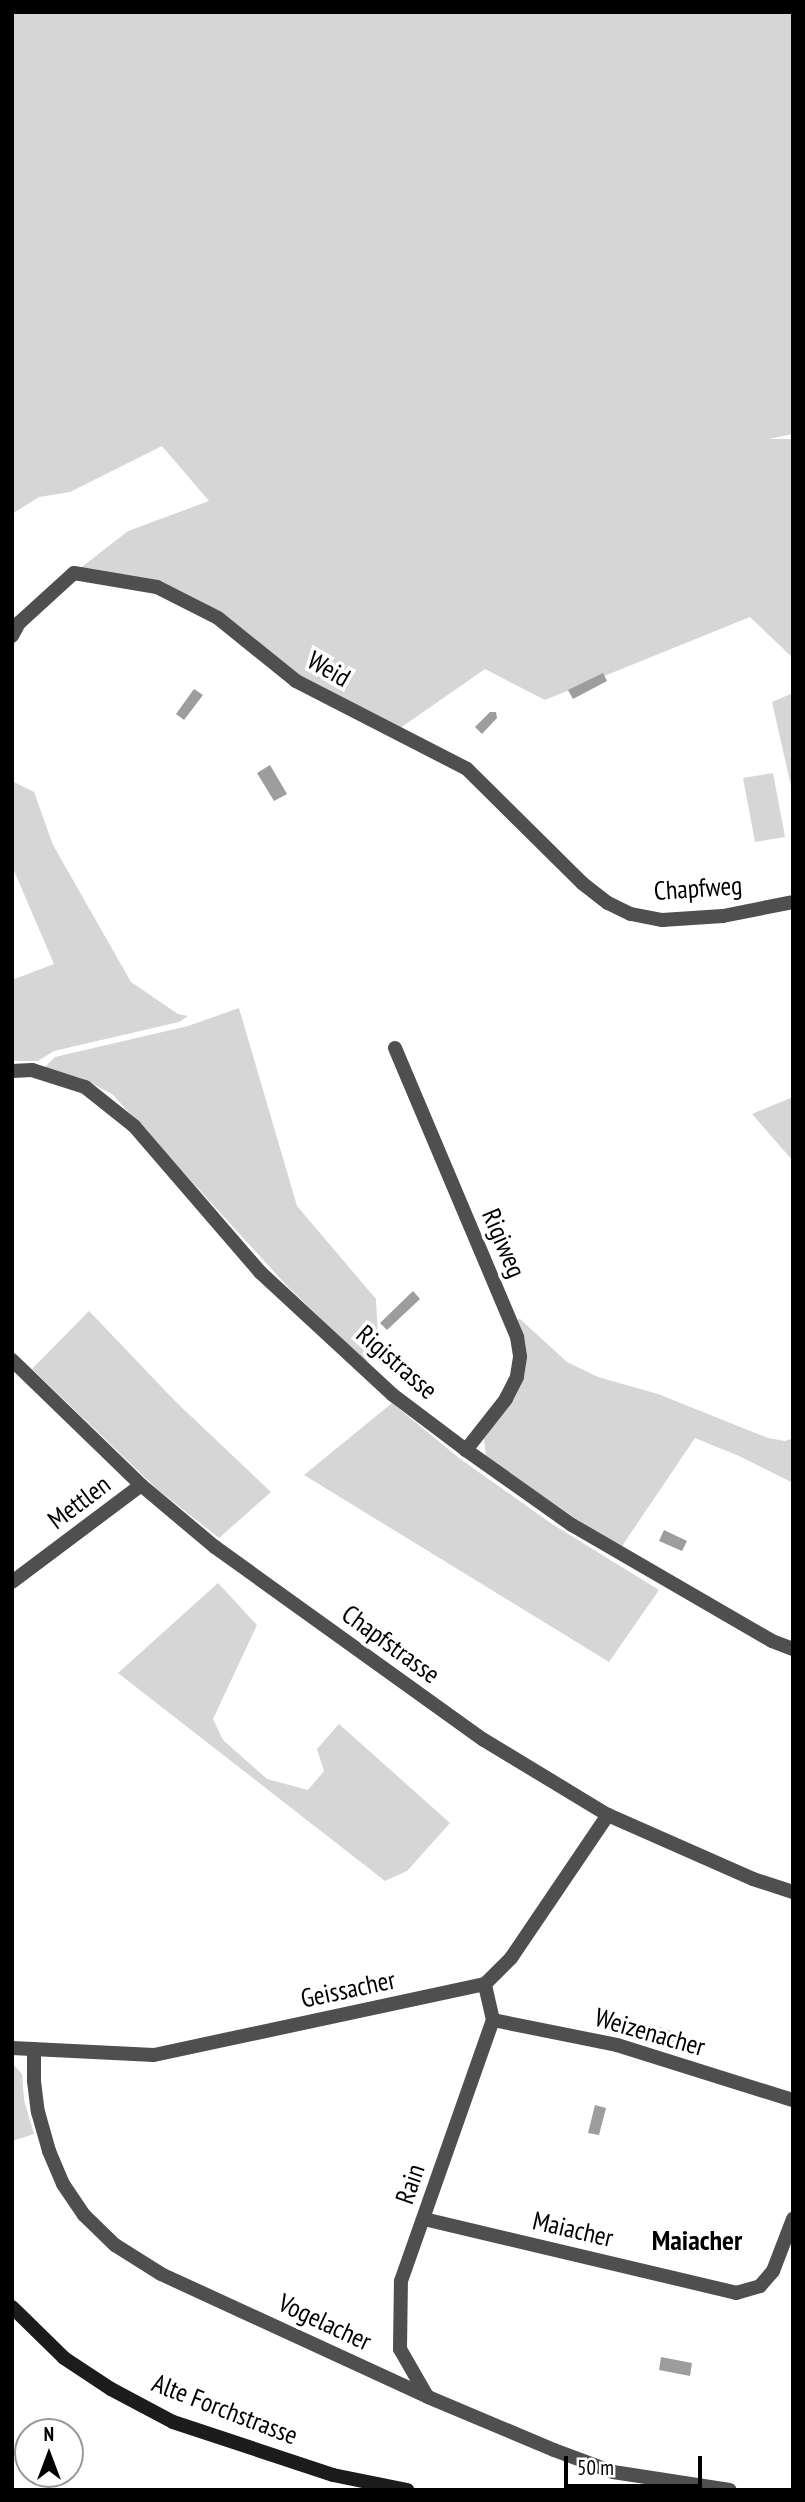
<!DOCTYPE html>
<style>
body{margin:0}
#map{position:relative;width:805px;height:2502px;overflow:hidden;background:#fff;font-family:"PT Sans Narrow",sans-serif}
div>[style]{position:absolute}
.green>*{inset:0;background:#d6d6d6}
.water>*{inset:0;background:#9d9d9d}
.street>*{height:14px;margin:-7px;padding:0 7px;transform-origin:7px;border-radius:7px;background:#4f4f4f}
.secondary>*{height:14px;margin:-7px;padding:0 7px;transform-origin:7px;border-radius:7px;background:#1c1c1c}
span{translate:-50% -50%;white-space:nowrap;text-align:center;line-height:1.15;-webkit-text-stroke:7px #fff;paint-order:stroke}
.street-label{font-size:26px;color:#000}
.neighbourhood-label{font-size:28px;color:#000;font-weight:700}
.frame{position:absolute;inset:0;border:14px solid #000;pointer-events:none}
.north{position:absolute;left:14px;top:2418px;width:70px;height:70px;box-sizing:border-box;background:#fff;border:2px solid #999;border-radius:50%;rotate:0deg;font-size:19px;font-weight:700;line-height:28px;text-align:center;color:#000}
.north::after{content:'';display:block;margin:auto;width:24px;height:32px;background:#000;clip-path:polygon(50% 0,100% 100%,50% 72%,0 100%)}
.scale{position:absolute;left:564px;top:2456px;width:138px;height:32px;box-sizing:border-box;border:4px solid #000;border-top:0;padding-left:9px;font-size:21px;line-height:24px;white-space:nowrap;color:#000;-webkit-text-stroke:5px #fff;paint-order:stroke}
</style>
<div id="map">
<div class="green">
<i style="clip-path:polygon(12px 12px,793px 12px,793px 434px,769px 439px,793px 439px,793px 658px,750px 617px,545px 700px,485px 669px,393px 733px,296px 681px,218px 618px,157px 587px,74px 573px,128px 531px,209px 501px,162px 446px,70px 492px,39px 497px,12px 514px)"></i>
<i style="clip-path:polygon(793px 693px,793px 795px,772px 702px)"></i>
<i style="clip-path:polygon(773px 773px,785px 837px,755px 842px,743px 778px)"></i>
<i style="clip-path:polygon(12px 781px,34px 792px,53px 845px,131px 982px,178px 1014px,188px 1016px,179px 1022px,54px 1051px,38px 1061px,12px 1061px,12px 980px,54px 964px,12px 866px)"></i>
<i style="clip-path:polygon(239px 1008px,297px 1206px,376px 1299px,379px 1359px,365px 1361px,287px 1286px,112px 1094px,81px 1078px,44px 1068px,55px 1057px,188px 1026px)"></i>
<i style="clip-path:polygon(793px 1097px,793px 1161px,752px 1114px)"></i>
<i style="clip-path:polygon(89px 1311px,177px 1403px,271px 1492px,219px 1538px,157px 1489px,32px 1369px)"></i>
<i style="clip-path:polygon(520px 1319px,567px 1362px,598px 1377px,658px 1394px,768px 1438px,785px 1441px,793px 1438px,793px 1483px,739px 1456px,695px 1438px,620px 1549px,486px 1457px,484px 1439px,511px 1401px,517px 1320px)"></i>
<i style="clip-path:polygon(392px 1403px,459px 1458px,552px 1524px,659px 1590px,609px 1662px,304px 1475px)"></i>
<i style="clip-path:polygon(218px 1583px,257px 1625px,213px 1719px,223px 1740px,267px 1779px,308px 1790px,324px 1771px,317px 1749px,339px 1724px,450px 1823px,407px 1871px,385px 1881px,118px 1673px)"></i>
<i style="clip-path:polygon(12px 2063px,22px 2074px,24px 2100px,34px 2134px,12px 2141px)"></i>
</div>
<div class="water">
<i style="clip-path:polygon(603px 673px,607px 681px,573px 699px,568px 690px)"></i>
<i style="clip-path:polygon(194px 689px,203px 695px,184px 720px,176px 714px)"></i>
<i style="clip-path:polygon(490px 712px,496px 712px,497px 718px,482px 734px,475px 727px)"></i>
<i style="clip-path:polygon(270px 765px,287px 794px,274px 801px,257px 773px)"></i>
<i style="clip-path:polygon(413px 1291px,420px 1299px,387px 1330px,380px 1323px)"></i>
<i style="clip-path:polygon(664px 1530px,687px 1541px,682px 1551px,659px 1541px)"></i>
<i style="clip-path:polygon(660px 2027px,692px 2039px,688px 2049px,656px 2037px)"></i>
<i style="clip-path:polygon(595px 2105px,606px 2108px,599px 2135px,588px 2133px)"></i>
<i style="clip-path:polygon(661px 2357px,692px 2363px,690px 2376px,659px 2370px)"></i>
</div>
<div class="street">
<i style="left:12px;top:636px;width:15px;rotate:-62deg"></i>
<i style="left:19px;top:623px;width:74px;rotate:-42.3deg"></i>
<i style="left:74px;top:573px;width:84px;rotate:9.6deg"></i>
<i style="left:157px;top:587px;width:68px;rotate:26.9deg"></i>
<i style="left:218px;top:618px;width:100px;rotate:38.9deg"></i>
<i style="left:296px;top:681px;width:192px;rotate:27.2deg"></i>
<i style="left:467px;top:769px;width:162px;rotate:44.7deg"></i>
<i style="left:582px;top:883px;width:33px;rotate:38deg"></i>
<i style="left:608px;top:903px;width:25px;rotate:26deg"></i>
<i style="left:631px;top:914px;width:32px;rotate:11deg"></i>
<i style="left:662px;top:920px;width:61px;rotate:-3.8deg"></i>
<i style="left:723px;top:916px;width:71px;rotate:-11.3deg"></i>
<i style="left:395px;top:1048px;width:314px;rotate:67.1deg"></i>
<i style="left:517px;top:1337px;width:20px;rotate:81deg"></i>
<i style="left:520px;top:1357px;width:20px;rotate:99deg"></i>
<i style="left:517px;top:1377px;width:25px;rotate:117deg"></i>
<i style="left:506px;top:1399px;width:65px;rotate:128.1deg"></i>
<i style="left:12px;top:1071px;width:20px;rotate:-3deg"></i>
<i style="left:32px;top:1070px;width:56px;rotate:17.8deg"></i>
<i style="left:85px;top:1087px;width:63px;rotate:38.5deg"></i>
<i style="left:134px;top:1126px;width:193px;rotate:49.2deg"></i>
<i style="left:260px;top:1272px;width:181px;rotate:42.8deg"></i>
<i style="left:393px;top:1395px;width:91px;rotate:37deg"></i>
<i style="left:466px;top:1450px;width:130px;rotate:35.3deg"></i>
<i style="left:572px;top:1525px;width:231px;rotate:30.1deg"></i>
<i style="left:772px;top:1641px;width:22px;rotate:21deg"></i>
<i style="left:12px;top:1360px;width:180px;rotate:44.1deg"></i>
<i style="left:141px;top:1485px;width:97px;rotate:40deg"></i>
<i style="left:215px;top:1547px;width:331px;rotate:35.7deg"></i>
<i style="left:484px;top:1740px;width:145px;rotate:31.2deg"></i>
<i style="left:608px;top:1815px;width:158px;rotate:23.8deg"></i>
<i style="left:753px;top:1879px;width:42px;rotate:18deg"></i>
<i style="left:12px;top:1582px;width:161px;rotate:-36.9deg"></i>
<i style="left:493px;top:2020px;width:126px;rotate:11.4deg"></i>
<i style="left:617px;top:2045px;width:184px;rotate:17.4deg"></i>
<i style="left:12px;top:2048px;width:142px;rotate:2.8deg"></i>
<i style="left:154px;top:2055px;width:339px;rotate:-12.1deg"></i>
<i style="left:485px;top:1984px;width:37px;rotate:-45deg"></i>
<i style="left:511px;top:1958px;width:173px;rotate:-55.9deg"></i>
<i style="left:34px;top:2049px;width:32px;rotate:90deg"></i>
<i style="left:34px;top:2081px;width:31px;rotate:83deg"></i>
<i style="left:38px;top:2112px;width:41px;rotate:74.2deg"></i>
<i style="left:49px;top:2151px;width:36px;rotate:67deg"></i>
<i style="left:63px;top:2184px;width:37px;rotate:56deg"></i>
<i style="left:84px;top:2215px;width:43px;rotate:44.1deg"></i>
<i style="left:115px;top:2245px;width:54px;rotate:32.2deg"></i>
<i style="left:161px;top:2274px;width:294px;rotate:24.7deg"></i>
<i style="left:428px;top:2397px;width:137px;rotate:22.8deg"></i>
<i style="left:554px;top:2450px;width:63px;rotate:20.4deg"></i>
<i style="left:613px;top:2472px;width:118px;rotate:8.7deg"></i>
<i style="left:424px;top:2219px;width:321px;rotate:13.3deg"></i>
<i style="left:736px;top:2293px;width:25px;rotate:-16deg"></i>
<i style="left:760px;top:2286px;width:20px;rotate:-49deg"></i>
<i style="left:773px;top:2271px;width:56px;rotate:-69deg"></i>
<i style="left:427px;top:2396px;width:54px;rotate:-119.9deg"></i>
<i style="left:400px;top:2349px;width:68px;rotate:-89.2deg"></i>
<i style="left:401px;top:2281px;width:277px;rotate:-70.6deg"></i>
<i style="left:493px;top:2020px;width:37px;rotate:-103deg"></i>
</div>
<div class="secondary">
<i style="left:12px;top:2307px;width:73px;rotate:44.4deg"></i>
<i style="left:64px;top:2358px;width:56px;rotate:33.4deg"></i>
<i style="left:111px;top:2389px;width:70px;rotate:28deg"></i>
<i style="left:173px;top:2422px;width:169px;rotate:18.3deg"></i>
<i style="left:333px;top:2475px;width:76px;rotate:11.5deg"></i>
</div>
<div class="street-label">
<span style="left:329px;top:669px;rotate:30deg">Weid</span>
<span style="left:698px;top:888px;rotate:-4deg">Chapfweg</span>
<span style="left:504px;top:1243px;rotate:67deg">Rigiweg</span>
<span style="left:397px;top:1362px;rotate:41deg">Rigistrasse</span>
<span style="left:79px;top:1502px;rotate:-37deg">Mettlen</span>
<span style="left:391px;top:1644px;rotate:36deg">Chapfstrasse</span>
<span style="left:348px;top:1989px;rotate:-12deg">Geissacher</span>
<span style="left:650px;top:2032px;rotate:16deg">Weizenacher</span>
<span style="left:410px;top:2184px;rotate:-71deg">Rain</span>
<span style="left:573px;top:2229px;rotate:13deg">Maiacher</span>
<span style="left:325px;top:2322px;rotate:25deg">Vogelacher</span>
<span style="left:225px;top:2409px;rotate:21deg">Alte Forchstrasse</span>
</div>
<div class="neighbourhood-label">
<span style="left:697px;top:2240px">Maiacher</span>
</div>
<div class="frame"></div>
<div class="north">N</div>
<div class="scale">50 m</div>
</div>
